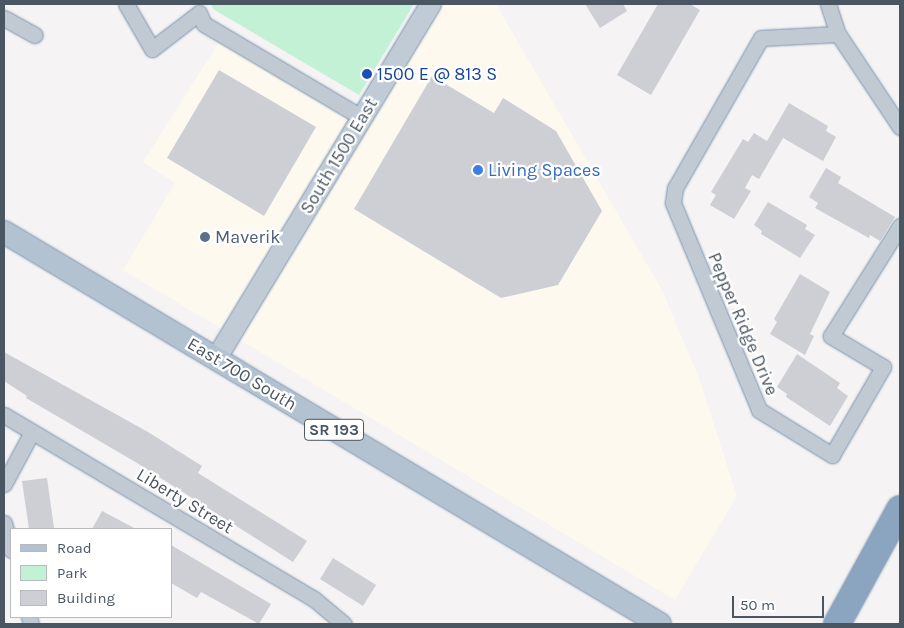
<!DOCTYPE html>
<style>
body{margin:0}
#map{position:relative;width:904px;height:628px;overflow:hidden;background:#f5f3f3;font-family:Karla,sans-serif}
div>[style]{position:absolute}
.commercial>*{inset:0;background:#fdf9ef}
.green>*{inset:0;background:#c3f1d5}
.building>*{inset:0;background:#cdcfd5}
.roads{filter:drop-shadow(0 0 1px #7690ad) drop-shadow(0 0 1px #7690ad)}
.street>*{height:15px;margin:-7.5px;padding:0 7.5px;transform-origin:7.5px;border-radius:7.5px;background:#c1cad2}
.secondary>*{height:20px;margin:-10px;padding:0 10px;transform-origin:10px;border-radius:10px;background:#c1cbd6}
.primary>*{height:22px;margin:-11px;padding:0 11px;transform-origin:11px;border-radius:11px;background:#b3c2d1}
.highway>*{height:26px;margin:-13px;padding:0 13px;transform-origin:13px;border-radius:13px;background:#8ba5c1}
.dots>*{width:14px;height:14px;translate:-50% -50%;box-sizing:border-box;border:2px solid #fff;border-radius:50%}
span{translate:-50% -50%;white-space:nowrap;text-align:center;line-height:1.15;-webkit-text-stroke:4.5px #fff;paint-order:stroke}
.shield-label span{padding:1px 4px;background:#fff;border:1px solid;border-radius:4px;-webkit-text-stroke-width:0}
.shield-label{font-size:16px;color:#4a5661;font-weight:700}
.transit-label{font-size:18px;color:#164399}
.left{translate:0 -50%;text-align:left}
.street-label{font-size:18px;color:#4a5661}
.shop-label{font-size:18px;color:#366cbe}
.service-label{font-size:18px;color:#4e5e75}
.frame{position:absolute;inset:0;border:5px solid #4a5661;pointer-events:none}
.legend{position:absolute;left:10px;top:528px;width:162px;height:90px;box-sizing:border-box;background:#fff;border:1px solid #b7bbc0;margin:0;padding:6px 9px;list-style:none;font-size:15px;color:#4a5661}
.legend li{display:flex;align-items:center;gap:10px;height:25px}
.legend b{width:25px;border:1px solid #b7bbc0}
.scale{position:absolute;left:732px;top:596px;width:92px;height:22px;box-sizing:border-box;border:2px solid #4a5661;border-top:0;padding-left:6px;font-size:15px;line-height:18px;white-space:nowrap;color:#4a5661;-webkit-text-stroke:4px #fff;paint-order:stroke}
</style>
<div id="map">
<div class="commercial">
<i style="clip-path:polygon(442px 4px,496px 4px,662px 290px,699px 378px,737px 496px,675px 600px,123px 270px,175px 183px,143px 162px,221px 39px,366px 127px)"></i>
</div>
<div class="green">
<i style="clip-path:polygon(211px 4px,414px 4px,359px 95px,213px 9px)"></i>
</div>
<div class="building">
<i style="clip-path:polygon(585px 4px,623px 4px,627px 11px,600px 28px)"></i>
<i style="clip-path:polygon(658px 4px,690px 4px,700px 10px,651px 95px,617px 75px)"></i>
<i style="clip-path:polygon(219px 70px,316px 127px,264px 216px,167px 158px)"></i>
<i style="clip-path:polygon(432px 76px,494px 113px,503px 98px,556px 131px,602px 211px,558px 285px,501px 298px,354px 209px)"></i>
<i style="clip-path:polygon(789px 103px,828px 126px,826px 131px,836px 137px,823px 161px,783px 138px,759px 179px,752px 175px,745px 188px,751px 191px,734px 219px,710px 205px,716px 195px,711px 192px,743px 139px,748px 142px,754px 133px,767px 141px)"></i>
<i style="clip-path:polygon(826px 168px,841px 177px,838px 183px,895px 217px,880px 241px,870px 235px,869px 238px,815px 208px,818px 203px,809px 197px)"></i>
<i style="clip-path:polygon(768px 202px,807px 225px,805px 229px,815px 235px,800px 258px,761px 234px,762px 231px,754px 225px)"></i>
<i style="clip-path:polygon(800px 274px,830px 292px,810px 334px,814px 336px,805px 355px,770px 334px,777px 322px,774px 319px)"></i>
<i style="clip-path:polygon(4px 352px,148px 432px,202px 466px,198px 473px,307px 541px,293px 562px,137px 463px,26px 398px,27px 396px,4px 381px)"></i>
<i style="clip-path:polygon(797px 354px,840px 383px,837px 388px,848px 396px,830px 426px,786px 397px,787px 394px,777px 387px)"></i>
<i style="clip-path:polygon(47px 478px,54px 528px,29px 529px,22px 481px)"></i>
<i style="clip-path:polygon(102px 511px,136px 529px,92px 529px)"></i>
<i style="clip-path:polygon(171px 545px,271px 604px,259px 624px,201px 592px,197px 598px,171px 583px)"></i>
<i style="clip-path:polygon(333px 558px,376px 585px,363px 606px,320px 579px)"></i>
</div>
<div class="roads">
<div class="street">
<i style="left:126px;top:4px;width:52px;rotate:60deg"></i>
<i style="left:152px;top:49px;width:59px;rotate:-37.5deg"></i>
<i style="left:199px;top:13px;width:12px;rotate:66deg"></i>
<i style="left:204px;top:24px;width:185px;rotate:30.6deg"></i>
<i style="left:828px;top:4px;width:32px;rotate:72deg"></i>
<i style="left:838px;top:34px;width:112px;rotate:56.3deg"></i>
<i style="left:4px;top:18px;width:35px;rotate:29deg"></i>
<i style="left:838px;top:34px;width:77px;rotate:177deg"></i>
<i style="left:761px;top:38px;width:173px;rotate:119.8deg"></i>
<i style="left:675px;top:188px;width:15px;rotate:98deg"></i>
<i style="left:673px;top:203px;width:224px;rotate:67.4deg"></i>
<i style="left:759px;top:410px;width:86px;rotate:31.7deg"></i>
<i style="left:832px;top:455px;width:102px;rotate:-59.9deg"></i>
<i style="left:883px;top:367px;width:61px;rotate:-149.2deg"></i>
<i style="left:831px;top:336px;width:130px;rotate:-57.9deg"></i>
<i style="left:4px;top:415px;width:360px;rotate:30.7deg"></i>
<i style="left:314px;top:599px;width:39px;rotate:40deg"></i>
<i style="left:4px;top:484px;width:59px;rotate:-61.7deg"></i>
<i style="left:4px;top:523px;width:28px;rotate:75deg"></i>
<i style="left:29px;top:617px;width:7px;rotate:74deg"></i>
</div>
<div class="secondary">
<i style="left:216px;top:359px;width:415px;rotate:-58.8deg"></i>
</div>
<div class="primary">
<i style="left:4px;top:232px;width:764px;rotate:30.86deg"></i>
</div>
<div class="highway">
<i style="left:837px;top:624px;width:131px;rotate:-61.3deg"></i>
</div>
</div>
<div class="dots">
<i style="left:367px;top:74px;background:#1a4fb4"></i>
<i style="left:478px;top:170px;background:#3f7fe0"></i>
<i style="left:205px;top:237px;background:#5c6f8a"></i>
</div>
<div class="shield-label">
<span style="left:334px;top:430px">SR 193</span>
</div>
<div class="transit-label">
<span class="left" style="left:377px;top:74px">1500 E @ 813 S</span>
</div>
<div class="street-label">
<span style="left:339px;top:156px;rotate:-59deg">South 1500 East</span>
<span style="left:743px;top:324px;rotate:67deg">Pepper Ridge Drive</span>
<span style="left:242px;top:374px;rotate:31deg">East 700 South</span>
<span style="left:185px;top:501px;rotate:31deg">Liberty Street</span>
</div>
<div class="shop-label">
<span class="left" style="left:488px;top:170px">Living Spaces</span>
</div>
<div class="service-label">
<span class="left" style="left:215px;top:237px">Maverik</span>
</div>
<div class="frame"></div>
<ul class="legend">
<li><b style="height:6px;background:#b3c2d1"></b>Road</li>
<li><b style="height:14px;background:#c3f1d5"></b>Park</li>
<li><b style="height:14px;background:#cdcfd5"></b>Building</li>
</ul>
<div class="scale">50 m</div>
</div>
